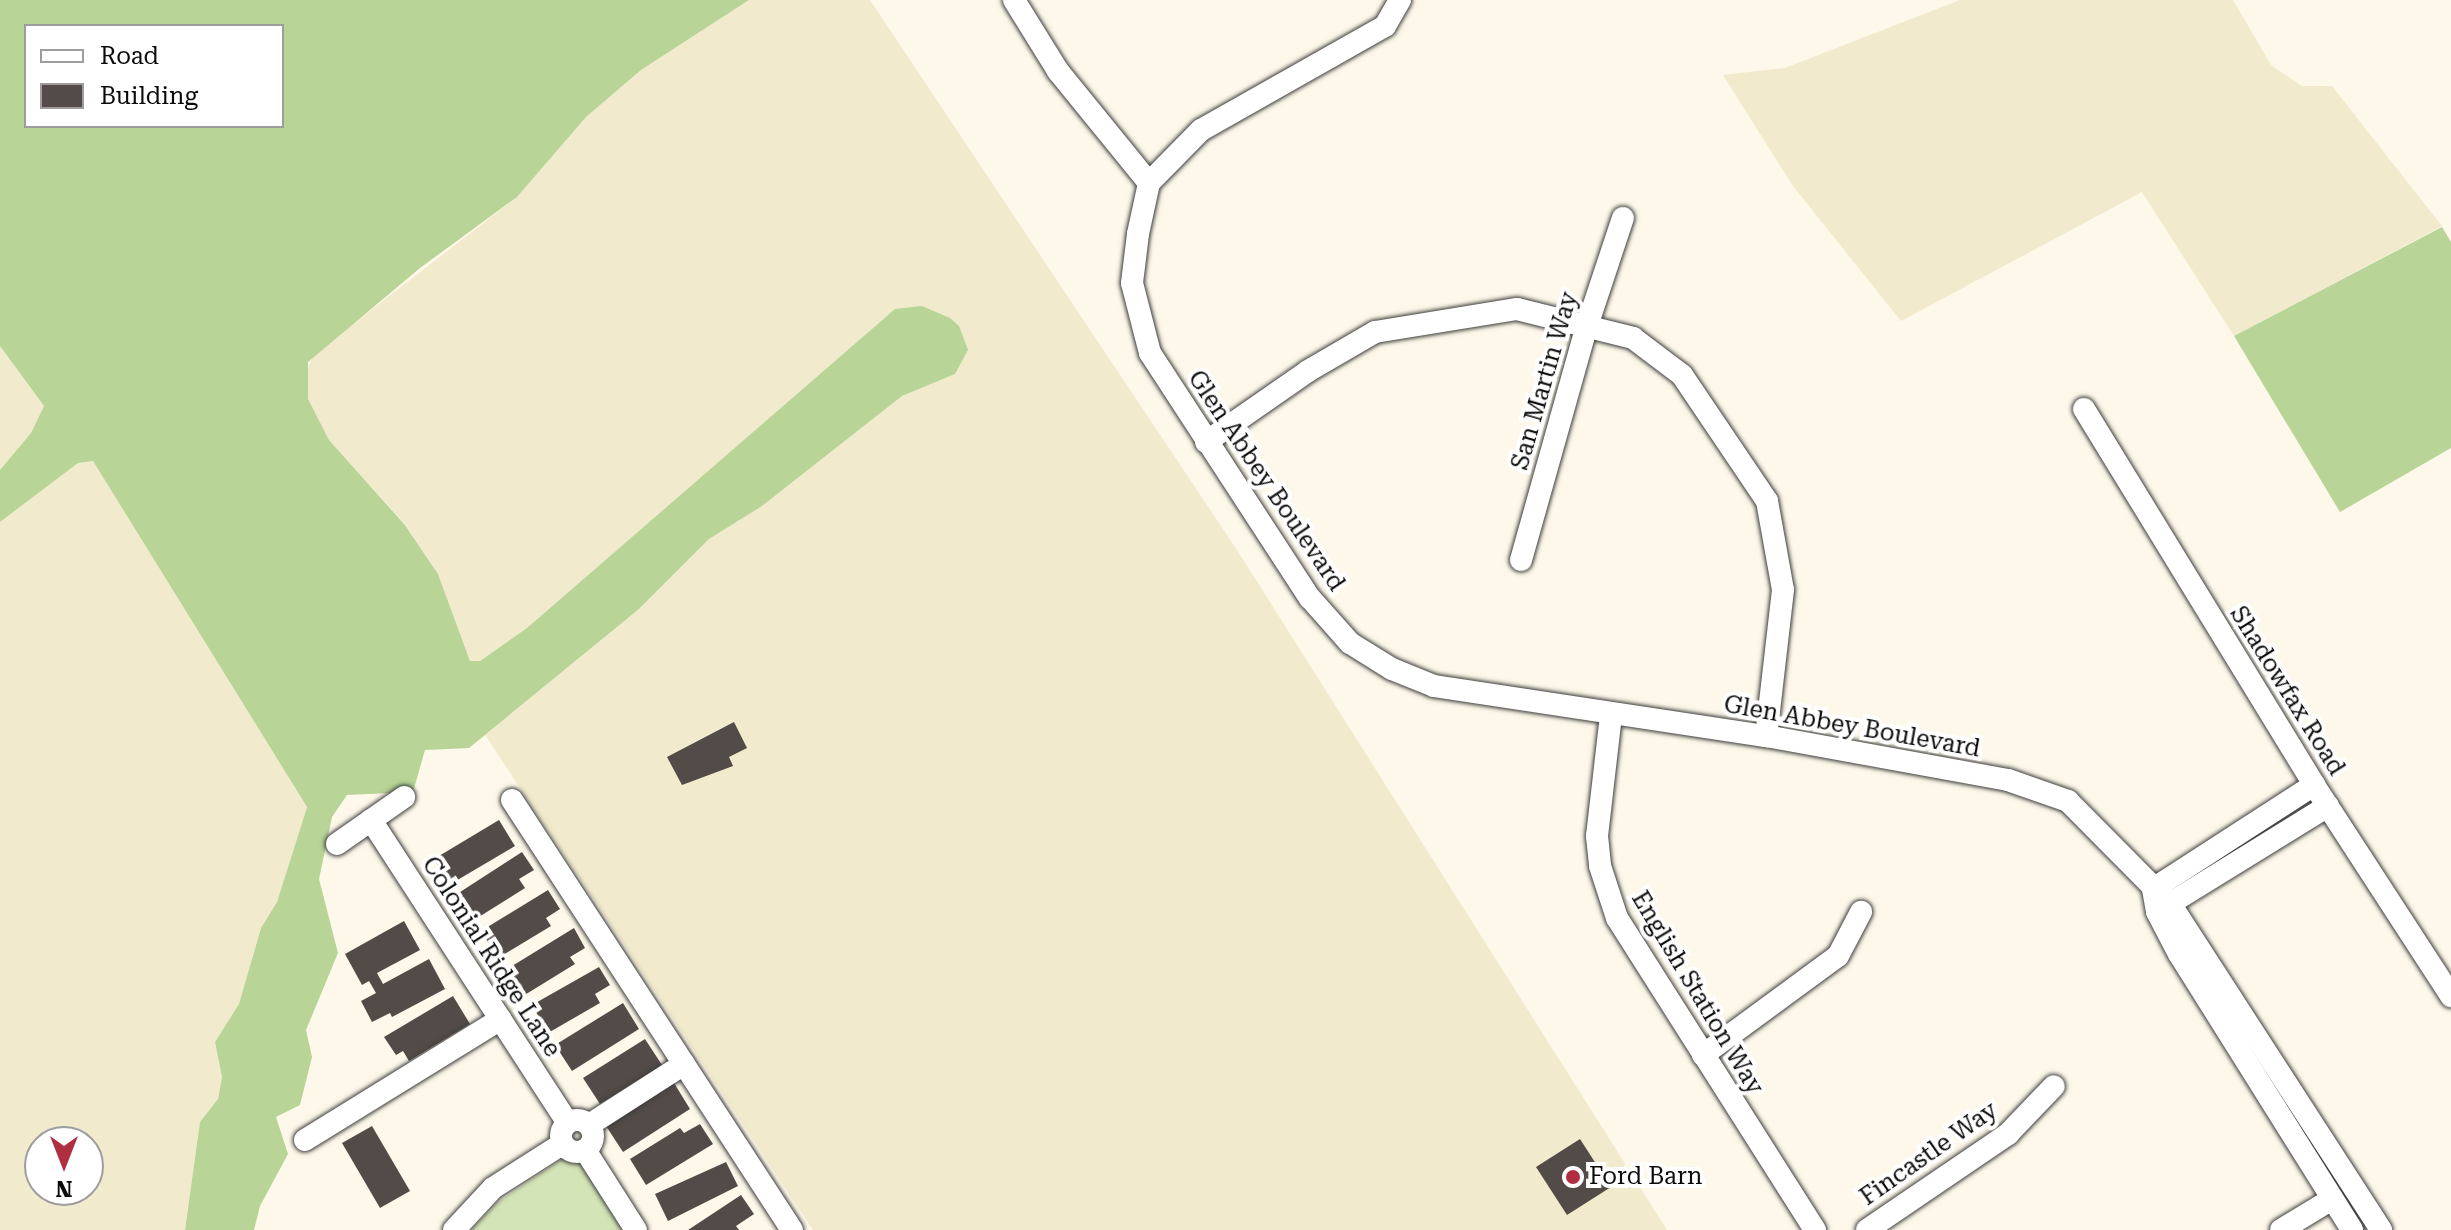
<!DOCTYPE html>
<style>
body{margin:0}
#map{position:relative;width:2451px;height:1230px;overflow:hidden;background:#fdf8e9;font-family:"Roboto Serif",serif}
div>[style]{position:absolute}
.farmland>*{inset:0;background:#f1eacc}
.green>*{inset:0;background:#d3e4b6}
.forest>*{inset:0;background:#b8d497}
.building>*{inset:0;background:#524b48}
.roads{filter:drop-shadow(0 0 2px #3d3d3d) drop-shadow(0 0 2px #3d3d3d)}
.street>*{height:22px;margin:-11px;padding:0 11px;transform-origin:11px;border-radius:11px;background:#fff}
.street>.ring{margin:-11px;padding:0;box-sizing:content-box;background:none;border:22px solid #fff;border-radius:50%}
.dots>*{width:22px;height:22px;translate:-50% -50%;box-sizing:border-box;border:4px solid #fff;border-radius:50%}
span{translate:-50% -50%;white-space:nowrap;text-align:center;line-height:1.15;-webkit-text-stroke:8px #fff;paint-order:stroke}
.street-label{font-size:24px;color:#0a0a0a}
.poi-label{font-size:24px;color:#0a0a0a}
.left{translate:0 -50%;text-align:left}
.legend{position:absolute;left:24px;top:24px;width:260px;height:104px;box-sizing:border-box;background:#fff;border:2px solid #9d9d9d;margin:0;padding:10px 14px;list-style:none;font-size:24px;color:#0a0a0a}
.legend li{display:flex;align-items:center;gap:16px;height:40px}
.legend b{width:40px;border:2px solid #9d9d9d}
.north{position:absolute;left:24px;top:1126px;width:80px;height:80px;box-sizing:border-box;background:#fff;border:2px solid #9d9d9d;border-radius:50%;rotate:180deg;font-size:22px;font-weight:700;line-height:32px;text-align:center;color:#0a0a0a}
.north::after{content:'';display:block;margin:auto;width:28px;height:36px;background:#af2e40;clip-path:polygon(50% 0,100% 100%,50% 72%,0 100%)}
</style>
<div id="map">
<div class="farmland">
<i style="clip-path:polygon(749px 0,870px 0,1237px 550px,1667px 1230px,813px 1230px,485px 735px,639px 609px,709px 539px,762px 506px,902px 396px,955px 374px,895px 309px,527px 628px,480px 661px,470px 661px,438px 574px,405px 524px,329px 440px,308px 400px,305px 376px,313px 355px,517px 197px,586px 117px,641px 70px)"></i>
<i style="clip-path:polygon(1960px 0,2233px 0,2271px 65px,2302px 86px,2332px 86px,2442px 226px,2234px 336px,2142px 192px,1901px 321px,1793px 186px,1723px 75px,1785px 68px)"></i>
<i style="clip-path:polygon(0 346px,44px 406px,31px 433px,0 470px)"></i>
<i style="clip-path:polygon(evenodd,93px 461px,307px 807px,277px 902px,261px 928px,239px 1004px,215px 1042px,222px 1077px,218px 1099px,200px 1122px,185px 1230px,0 1230px,0 522px,78px 463px,93px 461px,40px 1142px,88px 1142px,88px 1190px,40px 1190px,40px 1142px)"></i>
</div>
<div class="green">
<i style="clip-path:polygon(561px 1160px,579px 1161px,623px 1230px,471px 1230px,498px 1202px)"></i>
</div>
<div class="forest">
<i style="clip-path:polygon(evenodd,0 0,749px 0,641px 70px,586px 117px,517px 197px,420px 268px,308px 362px,308px 399px,329px 440px,405px 525px,438px 574px,470px 661px,480px 661px,527px 628px,895px 309px,922px 306px,950px 318px,959px 326px,968px 350px,955px 374px,902px 396px,762px 506px,709px 539px,639px 609px,469px 748px,425px 750px,413px 792px,347px 795px,332px 817px,319px 879px,338px 953px,306px 1030px,312px 1057px,300px 1105px,276px 1117px,288px 1154px,260px 1206px,254px 1230px,185px 1230px,200px 1122px,218px 1099px,222px 1077px,215px 1042px,239px 1004px,261px 928px,277px 902px,307px 807px,93px 461px,78px 463px,0 522px,0 470px,31px 433px,44px 406px,0 346px,0 0,26px 26px,282px 26px,282px 126px,26px 126px,26px 26px)"></i>
<i style="clip-path:polygon(2442px 227px,2451px 242px,2451px 448px,2340px 512px,2234px 336px)"></i>
</div>
<div class="building">
<i style="clip-path:polygon(734px 722px,747px 748px,729px 757px,733px 766px,682px 785px,667px 757px)"></i>
<i style="clip-path:polygon(499px 820px,515px 846px,449px 885px,434px 859px)"></i>
<i style="clip-path:polygon(522px 852px,534px 870px,519px 879px,525px 888px,474px 920px,457px 894px)"></i>
<i style="clip-path:polygon(548px 890px,560px 909px,546px 918px,551px 926px,498px 958px,481px 931px)"></i>
<i style="clip-path:polygon(404px 921px,420px 950px,377px 973px,383px 984px,429px 959px,445px 989px,392px 1017px,390px 1013px,372px 1022px,361px 1001px,376px 993px,369px 981px,362px 985px,345px 954px)"></i>
<i style="clip-path:polygon(574px 928px,585px 948px,570px 957px,575px 964px,523px 996px,507px 969px)"></i>
<i style="clip-path:polygon(599px 967px,610px 985px,595px 994px,600px 1003px,548px 1033px,532px 1005px)"></i>
<i style="clip-path:polygon(453px 996px,470px 1024px,409px 1061px,403px 1051px,396px 1055px,384px 1037px)"></i>
<i style="clip-path:polygon(623px 1003px,639px 1029px,572px 1071px,555px 1045px)"></i>
<i style="clip-path:polygon(645px 1039px,662px 1065px,600px 1104px,583px 1078px)"></i>
<i style="clip-path:polygon(674px 1083px,690px 1109px,623px 1152px,606px 1126px)"></i>
<i style="clip-path:polygon(700px 1124px,713px 1144px,646px 1185px,630px 1159px,680px 1128px,684px 1133px)"></i>
<i style="clip-path:polygon(372px 1126px,410px 1191px,380px 1208px,342px 1143px)"></i>
<i style="clip-path:polygon(1580px 1139px,1611px 1187px,1567px 1215px,1536px 1167px)"></i>
<i style="clip-path:polygon(726px 1162px,738px 1186px,668px 1221px,655px 1194px)"></i>
<i style="clip-path:polygon(741px 1195px,754px 1214px,736px 1226px,739px 1230px,688px 1230px)"></i>
</div>
<div class="roads">
<div class="street">
<i style="left:1014px;top:0;width:84px;rotate:58.2deg"></i>
<i style="left:1058px;top:71px;width:144px;rotate:50.9deg"></i>
<i style="left:1400px;top:0;width:30px;rotate:120deg"></i>
<i style="left:1385px;top:26px;width:211px;rotate:150.5deg"></i>
<i style="left:1201px;top:130px;width:74px;rotate:134.5deg"></i>
<i style="left:1149px;top:183px;width:52px;rotate:102.2deg"></i>
<i style="left:1138px;top:234px;width:49px;rotate:97deg"></i>
<i style="left:1132px;top:283px;width:72px;rotate:75.6deg"></i>
<i style="left:1150px;top:353px;width:293px;rotate:56.9deg"></i>
<i style="left:1310px;top:598px;width:60px;rotate:48.4deg"></i>
<i style="left:1350px;top:643px;width:49px;rotate:31.8deg"></i>
<i style="left:1392px;top:669px;width:45px;rotate:22deg"></i>
<i style="left:1434px;top:686px;width:336px;rotate:8.6deg"></i>
<i style="left:1766px;top:736px;width:246px;rotate:10.3deg"></i>
<i style="left:2008px;top:780px;width:64px;rotate:19.3deg"></i>
<i style="left:2068px;top:801px;width:146px;rotate:45.3deg"></i>
<i style="left:2171px;top:905px;width:387px;rotate:57.1deg"></i>
<i style="left:2084px;top:409px;width:441px;rotate:58.5deg"></i>
<i style="left:2314px;top:785px;width:252px;rotate:57deg"></i>
<i style="left:1206px;top:442px;width:124px;rotate:-34.8deg"></i>
<i style="left:1308px;top:371px;width:78px;rotate:-30.2deg"></i>
<i style="left:1375px;top:332px;width:144px;rotate:-9.2deg"></i>
<i style="left:1517px;top:309px;width:120px;rotate:14deg"></i>
<i style="left:1633px;top:338px;width:61px;rotate:37.1deg"></i>
<i style="left:1682px;top:375px;width:152px;rotate:56deg"></i>
<i style="left:1767px;top:501px;width:90px;rotate:79.8deg"></i>
<i style="left:1783px;top:590px;width:147px;rotate:96.6deg"></i>
<i style="left:1521px;top:560px;width:240px;rotate:-74.3deg"></i>
<i style="left:1586px;top:329px;width:117px;rotate:-71.6deg"></i>
<i style="left:1611px;top:715px;width:122px;rotate:96.6deg"></i>
<i style="left:1597px;top:836px;width:30px;rotate:84deg"></i>
<i style="left:1600px;top:866px;width:55px;rotate:71.9deg"></i>
<i style="left:1617px;top:918px;width:370px;rotate:57.6deg"></i>
<i style="left:512px;top:800px;width:513px;rotate:56.93deg"></i>
<i style="left:371px;top:820px;width:361px;rotate:57deg"></i>
<i style="left:337px;top:844px;width:82px;rotate:-35deg"></i>
<i style="left:2153px;top:889px;width:23px;rotate:80deg"></i>
<i style="left:2157px;top:912px;width:47px;rotate:62.4deg"></i>
<i style="left:2179px;top:954px;width:326px;rotate:57.9deg"></i>
<i style="left:2153px;top:889px;width:192px;rotate:-32.9deg"></i>
<i style="left:2158px;top:911px;width:200px;rotate:-31.7deg"></i>
<i style="left:1703px;top:1055px;width:167px;rotate:-36.3deg"></i>
<i style="left:1838px;top:956px;width:50px;rotate:-62.4deg"></i>
<i class="ring" style="left:561px;top:1120px;width:10px;height:10px"></i>
<i style="left:589px;top:1125px;width:113px;rotate:-32.7deg"></i>
<i style="left:305px;top:1140px;width:230px;rotate:-31.7deg"></i>
<i style="left:585px;top:1150px;width:95px;rotate:57.5deg"></i>
<i style="left:454px;top:1230px;width:57px;rotate:-47.1deg"></i>
<i style="left:493px;top:1188px;width:82px;rotate:-32.5deg"></i>
<i style="left:1867px;top:1230px;width:171px;rotate:-34.2deg"></i>
<i style="left:2008px;top:1134px;width:66px;rotate:-46.2deg"></i>
<i style="left:2281px;top:1230px;width:60px;rotate:-31.3deg"></i>
</div>
</div>
<div class="dots">
<i style="left:1573px;top:1177px;background:#af2e40"></i>
</div>
<div class="street-label">
<span style="left:1545px;top:381px;rotate:-74deg">San Martin Way</span>
<span style="left:1266px;top:481px;rotate:56deg">Glen Abbey Boulevard</span>
<span style="left:2287px;top:691px;rotate:58deg">Shadowfax Road</span>
<span style="left:1852px;top:727px;rotate:10deg">Glen Abbey Boulevard</span>
<span style="left:491px;top:957px;rotate:57deg">Colonial Ridge Lane</span>
<span style="left:1697px;top:993px;rotate:59deg">English Station Way</span>
<span style="left:1929px;top:1154px;rotate:-35deg">Fincastle Way</span>
</div>
<div class="poi-label">
<span class="left" style="left:1589px;top:1177px">Ford Barn</span>
</div>
<ul class="legend">
<li><b style="height:10px;background:#fff"></b>Road</li>
<li><b style="height:22px;background:#524b48"></b>Building</li>
</ul>
<div class="north">N</div>
</div>
